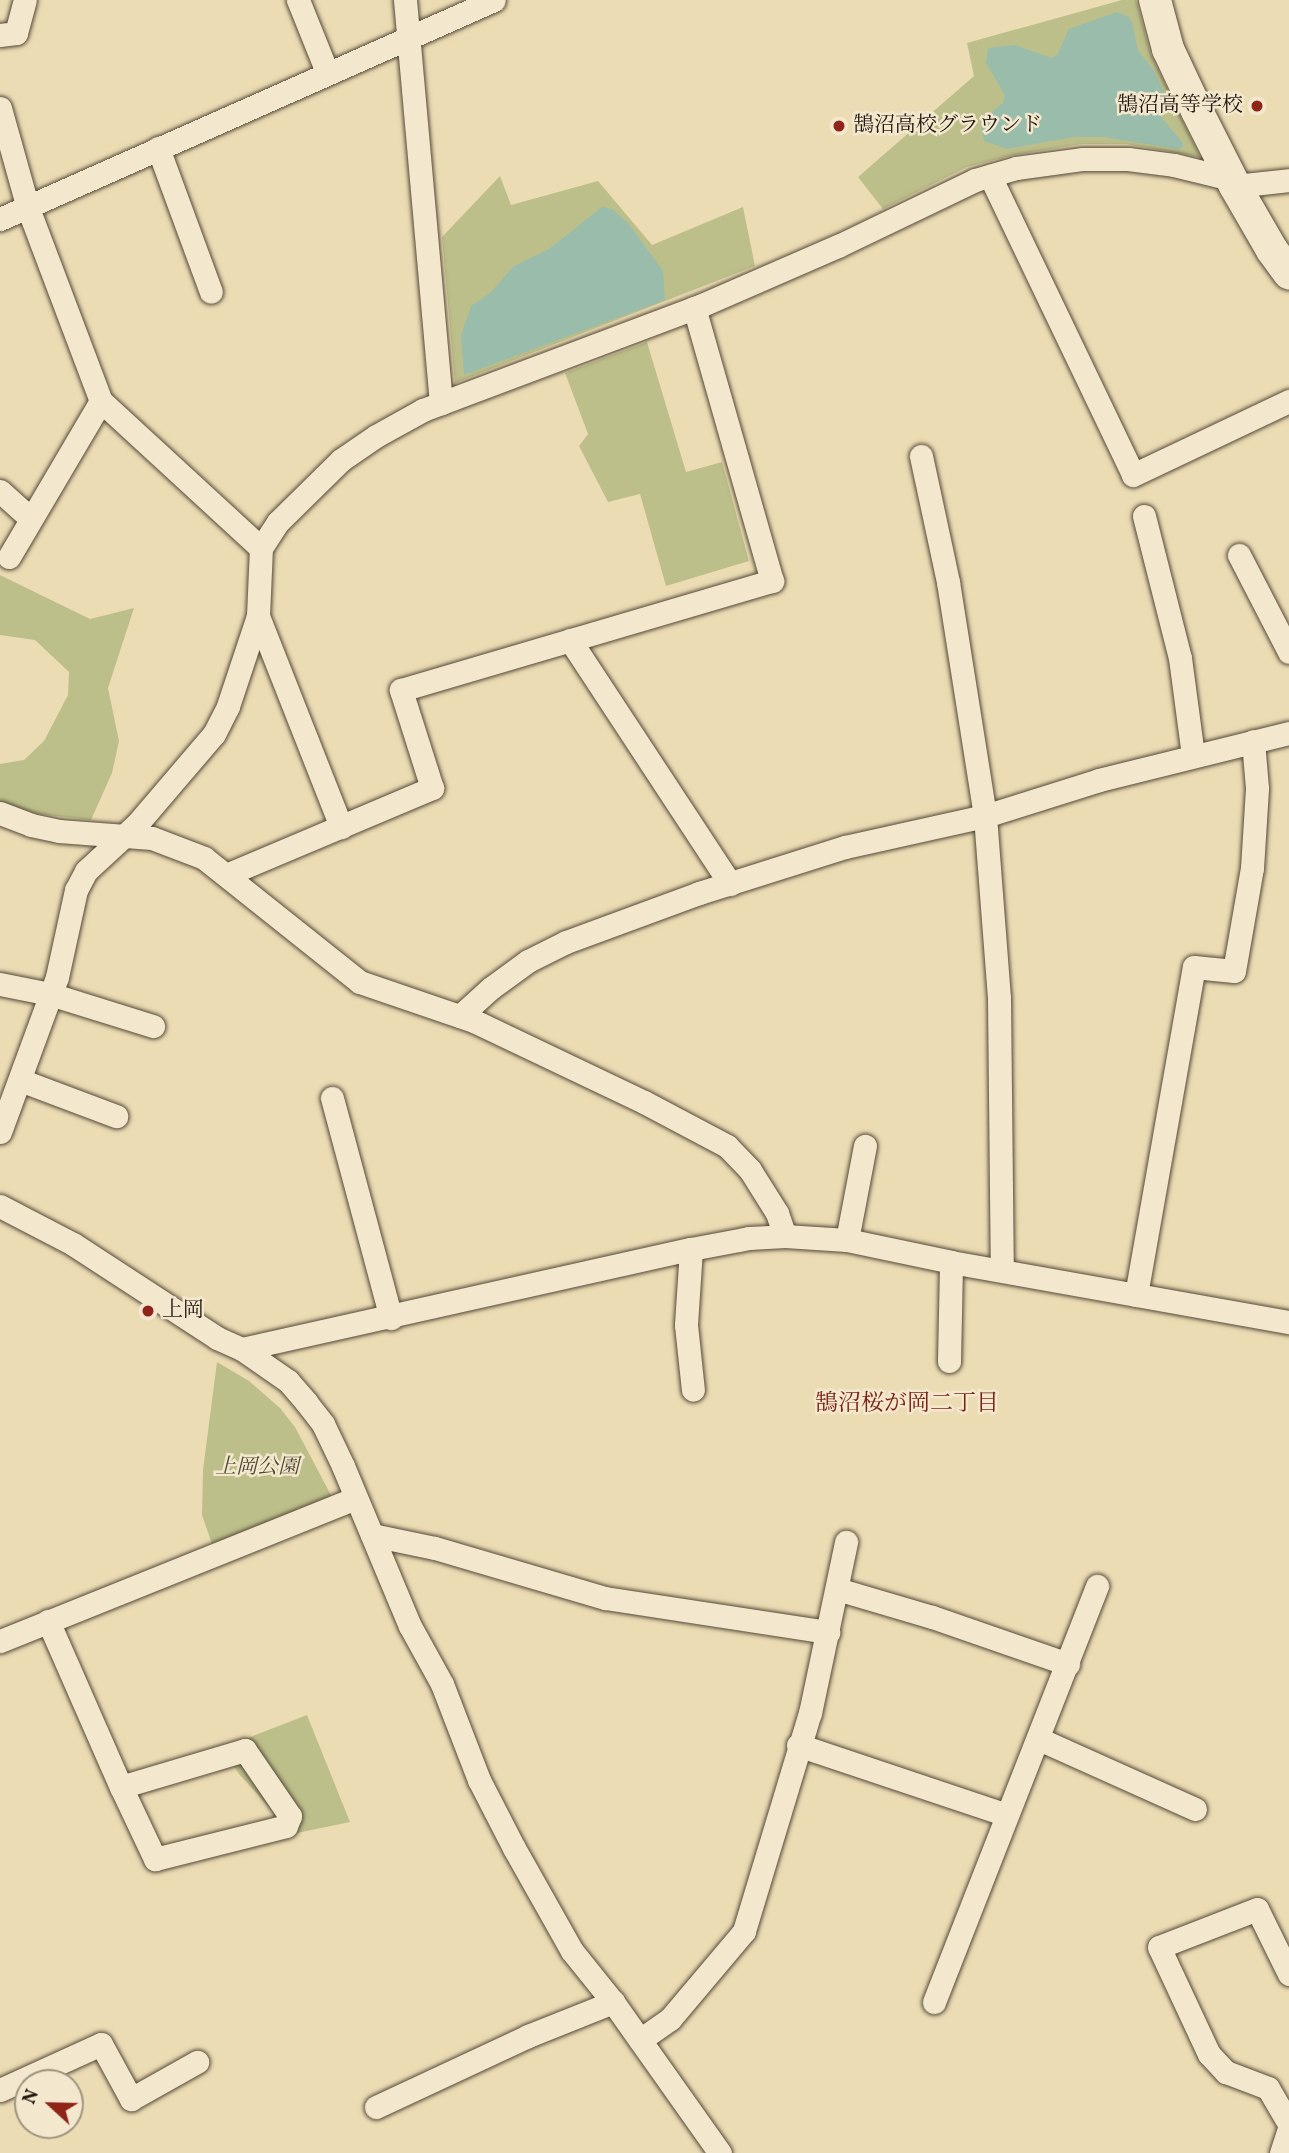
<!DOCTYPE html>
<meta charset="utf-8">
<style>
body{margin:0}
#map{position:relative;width:1289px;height:2153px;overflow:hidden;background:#ecdcb4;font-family:Vollkorn,"Noto Serif JP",serif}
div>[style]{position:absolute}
.green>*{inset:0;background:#bdbf8a}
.water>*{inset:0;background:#99bcab}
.roads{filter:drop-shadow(0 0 2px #544938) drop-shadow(0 0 2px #544938)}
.street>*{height:23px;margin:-11.5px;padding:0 11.5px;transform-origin:11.5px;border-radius:11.5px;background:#f3e8ce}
.secondary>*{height:32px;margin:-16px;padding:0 16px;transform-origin:16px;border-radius:16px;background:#f3e8ce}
.dots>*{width:19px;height:19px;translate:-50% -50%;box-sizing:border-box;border:4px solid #f3e8ce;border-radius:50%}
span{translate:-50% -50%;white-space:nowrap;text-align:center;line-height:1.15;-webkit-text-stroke:5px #f3e8ce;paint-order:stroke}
.poi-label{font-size:21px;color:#22180f}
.right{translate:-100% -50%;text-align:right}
.left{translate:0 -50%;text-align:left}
.park-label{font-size:21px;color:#504a34;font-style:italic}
.neighbourhood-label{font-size:23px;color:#7a1f14}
.north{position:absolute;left:14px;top:2069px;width:70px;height:70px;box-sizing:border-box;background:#f3e8ce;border:2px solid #9f9582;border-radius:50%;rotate:292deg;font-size:19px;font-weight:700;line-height:28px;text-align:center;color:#22180f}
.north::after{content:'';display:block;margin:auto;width:24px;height:32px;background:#8f2418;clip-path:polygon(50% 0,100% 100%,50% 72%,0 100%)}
</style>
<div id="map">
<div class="green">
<i style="clip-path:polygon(1122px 0,1136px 0,1151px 55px,1200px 157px,1127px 144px,1082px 144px,1013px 155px,967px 167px,883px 209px,858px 177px,974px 76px,967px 43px)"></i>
<i style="clip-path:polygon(500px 176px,511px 205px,598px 181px,652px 245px,743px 207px,755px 266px,455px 383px,442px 237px)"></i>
<i style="clip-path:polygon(647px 342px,686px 472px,722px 462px,749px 561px,666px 586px,640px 494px,608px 502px,579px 446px,588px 434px,565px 373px)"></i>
<i style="clip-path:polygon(0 575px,90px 619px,134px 608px,108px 688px,119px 741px,112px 773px,91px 820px,39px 814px,12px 808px,0 802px,0 764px,24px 760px,44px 741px,68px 695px,69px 672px,35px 640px,0 635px)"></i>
<i style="clip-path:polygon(217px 1362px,249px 1381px,280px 1408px,295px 1427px,333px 1499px,212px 1544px,202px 1515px,203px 1470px)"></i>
<i style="clip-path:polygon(307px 1715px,350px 1822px,297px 1833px,286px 1826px,239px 1774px,222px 1748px)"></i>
</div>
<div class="water">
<i style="clip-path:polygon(1117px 12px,1129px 17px,1132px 22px,1138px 50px,1154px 71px,1165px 95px,1161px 117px,1183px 143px,1183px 147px,1177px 149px,1104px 137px,1073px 137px,1007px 149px,984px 141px,981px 127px,985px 117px,1003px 103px,1005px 95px,986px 63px,988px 48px,1015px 45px,1051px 58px,1057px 55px,1069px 29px)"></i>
<i style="clip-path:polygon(602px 207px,612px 209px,628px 223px,663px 271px,665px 300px,464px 375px,461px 336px,471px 306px,490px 293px,514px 266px,549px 249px)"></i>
</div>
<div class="roads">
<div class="street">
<i style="left:298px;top:0;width:78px;rotate:68.1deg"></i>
<i style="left:405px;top:0;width:405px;rotate:84.9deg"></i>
<i style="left:0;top:35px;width:16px;rotate:-7deg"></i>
<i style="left:16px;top:33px;width:34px;rotate:-75deg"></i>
<i style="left:0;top:108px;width:104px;rotate:74.4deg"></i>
<i style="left:28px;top:208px;width:206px;rotate:69.3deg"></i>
<i style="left:101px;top:401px;width:217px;rotate:42.6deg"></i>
<i style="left:158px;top:148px;width:153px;rotate:69.8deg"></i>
<i style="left:990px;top:176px;width:331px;rotate:64.4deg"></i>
<i style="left:1133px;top:475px;width:173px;rotate:-25.4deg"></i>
<i style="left:1235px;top:186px;width:54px;rotate:-6.3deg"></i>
<i style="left:0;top:219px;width:540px;rotate:-23.91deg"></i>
<i style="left:921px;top:456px;width:129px;rotate:77.9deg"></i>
<i style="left:948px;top:582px;width:237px;rotate:81deg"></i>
<i style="left:985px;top:816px;width:183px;rotate:85.6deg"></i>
<i style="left:999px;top:998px;width:272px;rotate:89.4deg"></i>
<i style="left:0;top:491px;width:40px;rotate:42deg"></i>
<i style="left:1144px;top:516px;width:146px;rotate:75.8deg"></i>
<i style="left:1180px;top:658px;width:98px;rotate:82.4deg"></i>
<i style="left:1239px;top:555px;width:109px;rotate:62.7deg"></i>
<i style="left:9px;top:557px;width:181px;rotate:-59.5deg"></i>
<i style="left:258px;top:616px;width:227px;rotate:68.5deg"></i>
<i style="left:570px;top:640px;width:292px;rotate:56.7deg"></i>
<i style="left:0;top:813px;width:33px;rotate:21deg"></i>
<i style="left:31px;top:825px;width:29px;rotate:12deg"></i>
<i style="left:59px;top:831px;width:93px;rotate:4.3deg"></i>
<i style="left:152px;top:838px;width:56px;rotate:21deg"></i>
<i style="left:204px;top:858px;width:199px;rotate:38.5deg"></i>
<i style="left:360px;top:982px;width:120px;rotate:18.9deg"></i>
<i style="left:474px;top:1021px;width:188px;rotate:25.5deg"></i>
<i style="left:644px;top:1102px;width:94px;rotate:27.9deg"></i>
<i style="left:727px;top:1146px;width:33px;rotate:46deg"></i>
<i style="left:750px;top:1170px;width:51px;rotate:57.9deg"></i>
<i style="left:777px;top:1213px;width:24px;rotate:71deg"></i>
<i style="left:226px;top:875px;width:224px;rotate:-22.9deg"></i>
<i style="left:432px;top:788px;width:103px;rotate:-107.6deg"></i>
<i style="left:401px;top:690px;width:387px;rotate:-16.4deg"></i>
<i style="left:772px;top:581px;width:284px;rotate:-105.9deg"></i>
<i style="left:0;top:984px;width:51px;rotate:11.3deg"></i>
<i style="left:50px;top:994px;width:108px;rotate:17.3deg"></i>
<i style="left:460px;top:1016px;width:42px;rotate:-42.1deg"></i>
<i style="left:491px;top:988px;width:46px;rotate:-36.1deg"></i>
<i style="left:528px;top:961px;width:42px;rotate:-26.6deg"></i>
<i style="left:566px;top:942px;width:142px;rotate:-20.2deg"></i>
<i style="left:699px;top:893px;width:153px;rotate:-17.5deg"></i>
<i style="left:845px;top:847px;width:143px;rotate:-12.5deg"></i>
<i style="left:985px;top:816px;width:120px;rotate:-17.5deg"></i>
<i style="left:1099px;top:780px;width:196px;rotate:-13.9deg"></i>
<i style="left:20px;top:1080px;width:103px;rotate:20.6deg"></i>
<i style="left:332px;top:1098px;width:228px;rotate:75deg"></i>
<i style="left:0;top:1132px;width:165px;rotate:-69.8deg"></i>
<i style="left:57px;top:977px;width:89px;rotate:-77.7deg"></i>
<i style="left:76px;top:890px;width:21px;rotate:-62deg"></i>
<i style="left:86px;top:871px;width:69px;rotate:-42.7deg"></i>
<i style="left:137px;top:824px;width:118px;rotate:-49.5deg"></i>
<i style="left:214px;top:734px;width:31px;rotate:-63deg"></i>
<i style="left:228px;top:706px;width:95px;rotate:-71.6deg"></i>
<i style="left:258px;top:616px;width:68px;rotate:-87.5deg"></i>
<i style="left:261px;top:548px;width:31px;rotate:-57deg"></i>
<i style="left:278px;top:522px;width:88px;rotate:-44.5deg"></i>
<i style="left:341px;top:460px;width:42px;rotate:-34.4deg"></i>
<i style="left:376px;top:436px;width:54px;rotate:-29deg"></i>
<i style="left:423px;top:410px;width:298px;rotate:-20.6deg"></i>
<i style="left:702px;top:305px;width:148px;rotate:-23.5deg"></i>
<i style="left:838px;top:246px;width:152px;rotate:-25.7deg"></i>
<i style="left:975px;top:180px;width:43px;rotate:-16.3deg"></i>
<i style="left:1016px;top:168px;width:68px;rotate:-7.7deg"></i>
<i style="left:1083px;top:159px;width:45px"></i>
<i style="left:1128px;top:159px;width:46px;rotate:7.4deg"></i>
<i style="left:1174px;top:165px;width:59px;rotate:13.8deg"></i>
<i style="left:0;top:1206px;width:82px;rotate:27.5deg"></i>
<i style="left:73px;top:1244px;width:172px;rotate:33.1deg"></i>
<i style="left:217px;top:1338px;width:27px;rotate:24deg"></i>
<i style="left:242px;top:1349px;width:56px;rotate:34.8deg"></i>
<i style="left:288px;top:1381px;width:28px;rotate:49deg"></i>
<i style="left:306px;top:1402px;width:28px;rotate:52deg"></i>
<i style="left:323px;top:1424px;width:47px;rotate:64.5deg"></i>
<i style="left:343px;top:1466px;width:173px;rotate:67.3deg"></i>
<i style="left:410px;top:1626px;width:66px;rotate:61.1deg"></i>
<i style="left:442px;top:1684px;width:103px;rotate:68.9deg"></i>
<i style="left:479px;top:1780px;width:76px;rotate:62.8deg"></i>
<i style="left:514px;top:1848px;width:118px;rotate:60.6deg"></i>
<i style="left:572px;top:1951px;width:65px;rotate:51.2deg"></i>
<i style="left:613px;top:2002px;width:185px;rotate:54.7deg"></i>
<i style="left:847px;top:1240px;width:96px;rotate:-79.2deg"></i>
<i style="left:691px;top:1249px;width:76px;rotate:93.8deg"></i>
<i style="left:686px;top:1325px;width:65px;rotate:83.9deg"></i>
<i style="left:1136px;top:1295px;width:333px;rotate:-80deg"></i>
<i style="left:1194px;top:967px;width:40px;rotate:5.7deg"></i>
<i style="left:1234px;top:971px;width:105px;rotate:-80.1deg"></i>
<i style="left:1252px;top:868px;width:80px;rotate:-86.4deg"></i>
<i style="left:1257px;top:788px;width:47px;rotate:-94.9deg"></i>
<i style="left:242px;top:1349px;width:460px;rotate:-12.6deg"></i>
<i style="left:691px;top:1249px;width:59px;rotate:-10.7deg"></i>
<i style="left:749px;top:1238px;width:36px;rotate:-3deg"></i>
<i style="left:785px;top:1236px;width:62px;rotate:3.7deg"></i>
<i style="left:847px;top:1240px;width:106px;rotate:11.9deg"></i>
<i style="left:951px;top:1262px;width:343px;rotate:10.1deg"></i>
<i style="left:949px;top:1361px;width:99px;rotate:-88.8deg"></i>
<i style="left:372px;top:1535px;width:64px;rotate:11.7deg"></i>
<i style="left:435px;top:1548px;width:177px;rotate:16.4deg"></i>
<i style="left:605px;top:1598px;width:226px;rotate:8.7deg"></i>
<i style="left:837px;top:1589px;width:99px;rotate:16.4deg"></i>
<i style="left:932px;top:1617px;width:144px;rotate:19.1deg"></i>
<i style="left:48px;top:1621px;width:181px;rotate:66.3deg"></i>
<i style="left:121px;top:1787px;width:80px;rotate:64.7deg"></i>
<i style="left:155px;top:1859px;width:135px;rotate:-14.1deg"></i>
<i style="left:286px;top:1826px;width:11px;rotate:-68deg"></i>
<i style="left:290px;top:1816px;width:80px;rotate:-124.3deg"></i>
<i style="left:245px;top:1750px;width:129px;rotate:163.4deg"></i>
<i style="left:0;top:1641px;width:381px;rotate:-21.9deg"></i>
<i style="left:1039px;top:1739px;width:171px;rotate:24.2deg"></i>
<i style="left:798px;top:1745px;width:220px;rotate:18.5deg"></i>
<i style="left:1289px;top:1974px;width:72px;rotate:-116.2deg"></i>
<i style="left:1257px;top:1909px;width:105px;rotate:158.8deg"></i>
<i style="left:1159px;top:1947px;width:118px;rotate:65deg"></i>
<i style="left:1209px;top:2054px;width:25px;rotate:47deg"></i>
<i style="left:1226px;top:2072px;width:45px;rotate:20.9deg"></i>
<i style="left:1268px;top:2088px;width:42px;rotate:59.7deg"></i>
<i style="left:934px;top:2002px;width:447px;rotate:-68.6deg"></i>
<i style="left:640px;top:2040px;width:37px;rotate:-35deg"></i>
<i style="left:670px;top:2019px;width:115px;rotate:-49.9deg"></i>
<i style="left:744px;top:1931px;width:228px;rotate:-73.2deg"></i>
<i style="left:810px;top:1713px;width:175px;rotate:-78.1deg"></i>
<i style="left:0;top:2090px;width:111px;rotate:-24.5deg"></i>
<i style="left:101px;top:2044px;width:63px;rotate:61.4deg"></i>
<i style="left:131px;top:2099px;width:76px;rotate:-29.3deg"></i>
<i style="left:376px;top:2107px;width:168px;rotate:-25deg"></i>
<i style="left:528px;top:2036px;width:92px;rotate:-21.8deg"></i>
<i style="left:1281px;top:2153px;width:26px;rotate:-72deg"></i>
</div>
<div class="secondary">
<i style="left:1155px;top:0;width:51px;rotate:75.1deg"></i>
<i style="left:1168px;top:49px;width:68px;rotate:64.9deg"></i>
<i style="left:1197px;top:111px;width:84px;rotate:63.1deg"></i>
<i style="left:1235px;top:186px;width:74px;rotate:60deg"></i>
<i style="left:1272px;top:250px;width:29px;rotate:54deg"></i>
</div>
</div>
<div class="dots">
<i style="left:1257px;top:106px;background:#8f2418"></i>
<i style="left:839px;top:126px;background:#8f2418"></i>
<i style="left:148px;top:1311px;background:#8f2418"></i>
</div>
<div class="poi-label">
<span class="right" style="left:1243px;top:106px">鵠沼高等学校</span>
<span class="left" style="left:853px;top:126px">鵠沼高校グラウンド</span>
<span class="left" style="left:162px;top:1311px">上岡</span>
</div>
<div class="park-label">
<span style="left:257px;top:1468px">上岡公園</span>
</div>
<div class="neighbourhood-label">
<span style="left:907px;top:1404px">鵠沼桜が岡二丁目</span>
</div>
<div class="north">N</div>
</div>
